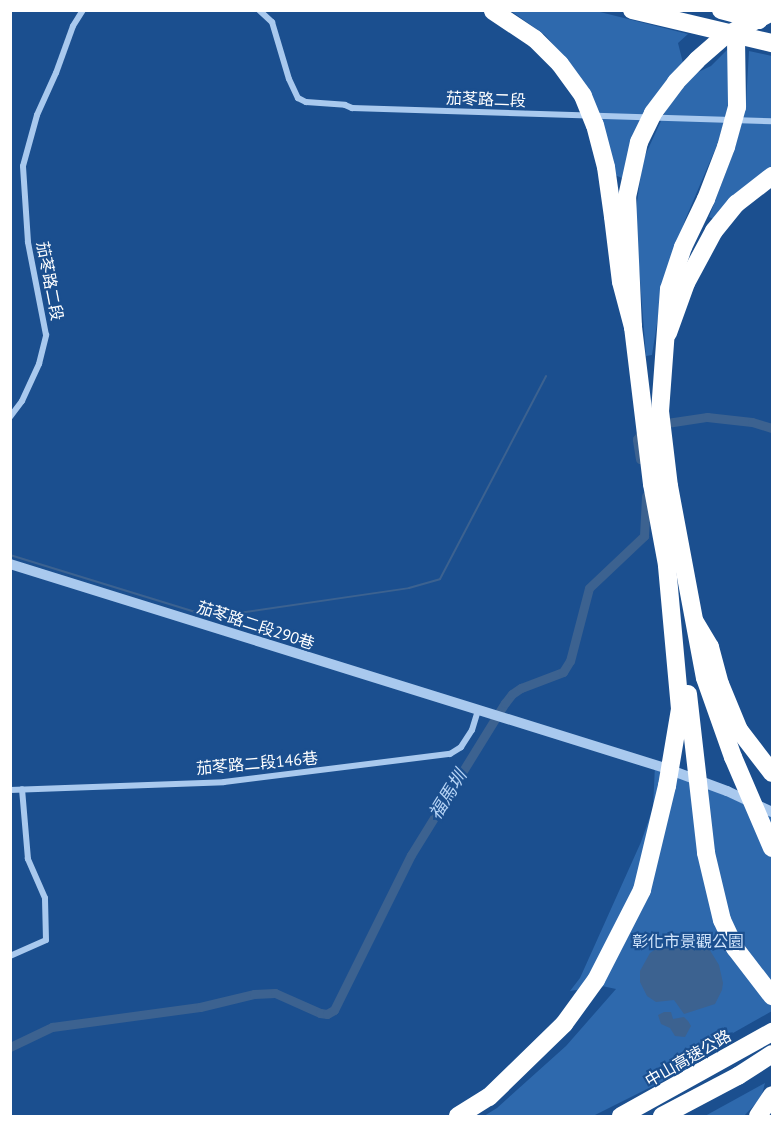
<!DOCTYPE html>
<meta charset="utf-8">
<style>
body{margin:0}
#map{position:relative;width:783px;height:1127px;overflow:hidden;background:#1b4f8f;font-family:"PT Sans","Noto Sans TC",sans-serif}
div>[style]{position:absolute}
.green>*{inset:0;background:#2e69ad}
.water>*{inset:0;background:#3c6290}
.stream>*{height:2px;margin:-1px;padding:0 1px;transform-origin:1px;border-radius:1px;background:#3c6290}
.canal>*{height:9px;margin:-4.5px;padding:0 4.5px;transform-origin:4.5px;border-radius:4.5px;background:#3c6290}
.minor>*{height:6px;margin:-3px;padding:0 3px;transform-origin:3px;border-radius:3px;background:#a9c9ee}
.tertiary>*{height:10px;margin:-5px;padding:0 5px;transform-origin:5px;border-radius:5px;background:#a9c9ee}
.motorway>*{height:18px;margin:-9px;padding:0 9px;transform-origin:9px;border-radius:9px;background:#fff}
.motorway-bridge>*{height:18px;margin:-9px;padding:0 9px;transform-origin:9px;border-radius:9px;background:#fff}
span{translate:-50% -50%;white-space:nowrap;text-align:center;line-height:1.15;-webkit-text-stroke:4.5px #1b4f8f;paint-order:stroke}
.street-label{font-size:16px;color:#fff}
.park-label{font-size:16px;color:#cfe3fa}
.water-label{font-size:18px;color:#b5d3f5;font-style:italic}
.frame{position:absolute;inset:0;border:12px solid #fff;pointer-events:none}
</style>
<div id="map">
<div class="green">
<i style="clip-path:polygon(511px 11px,596px 11px,688px 34px,678px 43px,683px 63px,624px 179px,615px 175px,575px 70px,545px 35px)"></i>
<i style="clip-path:polygon(727px 50px,729px 50px,731px 99px,717px 145px,685px 220px,662px 292px,652px 355px,646px 356px,635px 216px,643px 160px,666px 110px,694px 74px,711px 66px)"></i>
<i style="clip-path:polygon(749px 51px,772px 56px,772px 169px,714px 219px,709px 217px,735px 148px,746px 103px)"></i>
<i style="clip-path:polygon(655px 765px,772px 816px,772px 1011px,680px 1063px,687px 1069px,593px 1116px,484px 1116px,497px 1108px,566px 1046px,616px 989px,602px 986px,570px 991px,580px 978px,641px 842px,653px 808px)"></i>
<i style="clip-path:polygon(765px 1083px,761px 1098px,744px 1116px,705px 1116px)"></i>
</div>
<div class="water">
<i style="clip-path:polygon(686px 936px,694px 942px,703px 939px,719px 965px,723px 983px,722px 990px,715px 1004px,684px 1014px,674px 1000px,656px 1002px,647px 996px,640px 982px,640px 971px,650px 953px,660px 946px)"></i>
<i style="clip-path:polygon(664px 1012px,671px 1012px,673px 1019px,684px 1017px,688px 1021px,691px 1026px,685px 1037px,675px 1036px,670px 1028px,661px 1024px,658px 1015px)"></i>
</div>
<div class="stream">
<i style="left:10px;top:555px;width:210px;rotate:17.1deg"></i>
<i style="left:211px;top:617px;width:200px;rotate:-8.3deg"></i>
<i style="left:409px;top:588px;width:32px;rotate:-16deg"></i>
<i style="left:440px;top:579px;width:229px;rotate:-62.4deg"></i>
</div>
<div class="canal">
<i style="left:660px;top:424px;width:48px;rotate:-8.5deg"></i>
<i style="left:707px;top:417px;width:45px;rotate:6.3deg"></i>
<i style="left:752px;top:422px;width:21px;rotate:17deg"></i>
<i style="left:640px;top:459px;width:20px;rotate:-99deg"></i>
<i style="left:637px;top:439px;width:11px;rotate:-52deg"></i>
<i style="left:10px;top:1047px;width:47px;rotate:-25.5deg"></i>
<i style="left:52px;top:1027px;width:149px;rotate:-7.7deg"></i>
<i style="left:200px;top:1007px;width:56px;rotate:-13.5deg"></i>
<i style="left:254px;top:994px;width:21px;rotate:-3deg"></i>
<i style="left:275px;top:993px;width:49px;rotate:24deg"></i>
<i style="left:320px;top:1013px;width:7px;rotate:8deg"></i>
<i style="left:327px;top:1014px;width:8px;rotate:-30deg"></i>
<i style="left:334px;top:1010px;width:173px;rotate:-63.6deg"></i>
<i style="left:411px;top:855px;width:179px;rotate:-58.3deg"></i>
<i style="left:505px;top:703px;width:11px;rotate:-52deg"></i>
<i style="left:512px;top:694px;width:11px;rotate:-34deg"></i>
<i style="left:521px;top:688px;width:45px;rotate:-20.9deg"></i>
<i style="left:563px;top:672px;width:13px;rotate:-58deg"></i>
<i style="left:570px;top:661px;width:75px;rotate:-75.4deg"></i>
<i style="left:589px;top:588px;width:76px;rotate:-43.4deg"></i>
<i style="left:644px;top:536px;width:40px;rotate:-87.1deg"></i>
</div>
<div class="minor">
<i style="left:259px;top:10px;width:18px;rotate:43deg"></i>
<i style="left:272px;top:22px;width:59px;rotate:73.4deg"></i>
<i style="left:289px;top:79px;width:21px;rotate:65deg"></i>
<i style="left:298px;top:98px;width:9px;rotate:27deg"></i>
<i style="left:306px;top:102px;width:39px;rotate:4deg"></i>
<i style="left:345px;top:105px;width:8px;rotate:23deg"></i>
<i style="left:352px;top:108px;width:420px;rotate:1.8deg"></i>
<i style="left:10px;top:417px;width:20px;rotate:-53deg"></i>
<i style="left:22px;top:401px;width:41px;rotate:-65.3deg"></i>
<i style="left:39px;top:364px;width:30px;rotate:-76deg"></i>
<i style="left:46px;top:335px;width:95px;rotate:-101deg"></i>
<i style="left:28px;top:242px;width:76px;rotate:-93.8deg"></i>
<i style="left:23px;top:166px;width:53px;rotate:-74.6deg"></i>
<i style="left:37px;top:115px;width:46px;rotate:-65.7deg"></i>
<i style="left:56px;top:73px;width:50px;rotate:-70.1deg"></i>
<i style="left:73px;top:26px;width:19px;rotate:-58deg"></i>
<i style="left:10px;top:790px;width:214px;rotate:-2.1deg"></i>
<i style="left:224px;top:782px;width:228px;rotate:-7.1deg"></i>
<i style="left:450px;top:754px;width:13px;rotate:-32deg"></i>
<i style="left:461px;top:747px;width:20px;rotate:-57deg"></i>
<i style="left:472px;top:730px;width:21px;rotate:-73deg"></i>
<i style="left:10px;top:956px;width:39px;rotate:-24deg"></i>
<i style="left:46px;top:940px;width:42px;rotate:-91.4deg"></i>
<i style="left:45px;top:898px;width:43px;rotate:-113.6deg"></i>
<i style="left:28px;top:859px;width:70px;rotate:-94.9deg"></i>
</div>
<div class="tertiary">
<i style="left:10px;top:564px;width:686px;rotate:17.3deg"></i>
<i style="left:665px;top:768px;width:66px;rotate:20.4deg"></i>
<i style="left:727px;top:791px;width:50px;rotate:25deg"></i>
</div>
<div class="motorway">
<i style="left:613px;top:217px;width:65px;rotate:83deg"></i>
<i style="left:621px;top:282px;width:47px;rotate:75.1deg"></i>
<i style="left:633px;top:327px;width:158px;rotate:83.1deg"></i>
<i style="left:652px;top:484px;width:82px;rotate:79.5deg"></i>
<i style="left:668px;top:333px;width:53px;rotate:-70.2deg"></i>
<i style="left:686px;top:283px;width:59px;rotate:-61.7deg"></i>
<i style="left:714px;top:231px;width:35px;rotate:-51deg"></i>
<i style="left:736px;top:204px;width:46px;rotate:-37.9deg"></i>
<i style="left:695px;top:622px;width:29px;rotate:59deg"></i>
<i style="left:710px;top:647px;width:38px;rotate:75deg"></i>
<i style="left:720px;top:684px;width:50px;rotate:67.6deg"></i>
<i style="left:739px;top:730px;width:54px;rotate:52.5deg"></i>
<i style="left:621px;top:1116px;width:173px;rotate:-29.1deg"></i>
<i style="left:662px;top:1116px;width:86px;rotate:-27.8deg"></i>
<i style="left:738px;top:1076px;width:40px;rotate:-32.9deg"></i>
<i style="left:758px;top:1116px;width:25px;rotate:-56deg"></i>
</div>
<div class="motorway-bridge">
<i style="left:632px;top:10px;width:144px;rotate:13.3deg"></i>
<i style="left:721px;top:10px;width:39px;rotate:15deg"></i>
<i style="left:493px;top:11px;width:50px;rotate:33.7deg"></i>
<i style="left:535px;top:39px;width:35px;rotate:45deg"></i>
<i style="left:560px;top:64px;width:39px;rotate:54deg"></i>
<i style="left:583px;top:96px;width:31px;rotate:68deg"></i>
<i style="left:595px;top:125px;width:43px;rotate:75.3deg"></i>
<i style="left:606px;top:167px;width:50px;rotate:82deg"></i>
<i style="left:736px;top:40px;width:67px;rotate:89.1deg"></i>
<i style="left:737px;top:107px;width:41px;rotate:105.4deg"></i>
<i style="left:726px;top:147px;width:56px;rotate:111deg"></i>
<i style="left:706px;top:199px;width:53px;rotate:115.6deg"></i>
<i style="left:683px;top:247px;width:44px;rotate:108.4deg"></i>
<i style="left:669px;top:289px;width:122px;rotate:94.2deg"></i>
<i style="left:660px;top:411px;width:76px;rotate:83.2deg"></i>
<i style="left:669px;top:486px;width:195px;rotate:79.4deg"></i>
<i style="left:705px;top:678px;width:84px;rotate:70.5deg"></i>
<i style="left:733px;top:757px;width:99px;rotate:66.8deg"></i>
<i style="left:633px;top:327px;width:130px;rotate:-92.6deg"></i>
<i style="left:627px;top:197px;width:56px;rotate:-77.7deg"></i>
<i style="left:639px;top:142px;width:32px;rotate:-64deg"></i>
<i style="left:653px;top:113px;width:39px;rotate:-53deg"></i>
<i style="left:676px;top:82px;width:30px;rotate:-46deg"></i>
<i style="left:697px;top:60px;width:35px;rotate:-41deg"></i>
<i style="left:723px;top:37px;width:55px;rotate:-27deg"></i>
<i style="left:688px;top:694px;width:160px;rotate:83.5deg"></i>
<i style="left:706px;top:853px;width:69px;rotate:76.6deg"></i>
<i style="left:722px;top:920px;width:31px;rotate:65deg"></i>
<i style="left:735px;top:948px;width:61px;rotate:52.4deg"></i>
<i style="left:458px;top:1116px;width:36px;rotate:-32deg"></i>
<i style="left:489px;top:1097px;width:105px;rotate:-44.2deg"></i>
<i style="left:564px;top:1024px;width:54px;rotate:-54deg"></i>
<i style="left:596px;top:980px;width:101px;rotate:-62.9deg"></i>
<i style="left:642px;top:890px;width:107px;rotate:-76.5deg"></i>
<i style="left:667px;top:786px;width:78px;rotate:-80.4deg"></i>
<i style="left:680px;top:709px;width:145px;rotate:-95.2deg"></i>
</div>
<div class="street-label">
<span style="left:486px;top:99px;rotate:2deg">茄苳路二段</span>
<span style="left:50px;top:281px;rotate:79deg">茄苳路二段</span>
<span style="left:256px;top:625px;rotate:18deg">茄苳路二段290巷</span>
<span style="left:257px;top:763px;rotate:-5deg">茄苳路二段146巷</span>
<span style="left:688px;top:1058px;rotate:-30deg">中山高速公路</span>
</div>
<div class="park-label">
<span style="left:688px;top:941px">彰化市景觀公園</span>
</div>
<div class="water-label">
<span style="left:448px;top:795px;rotate:-58deg">福馬圳</span>
</div>
<div class="frame"></div>
</div>
